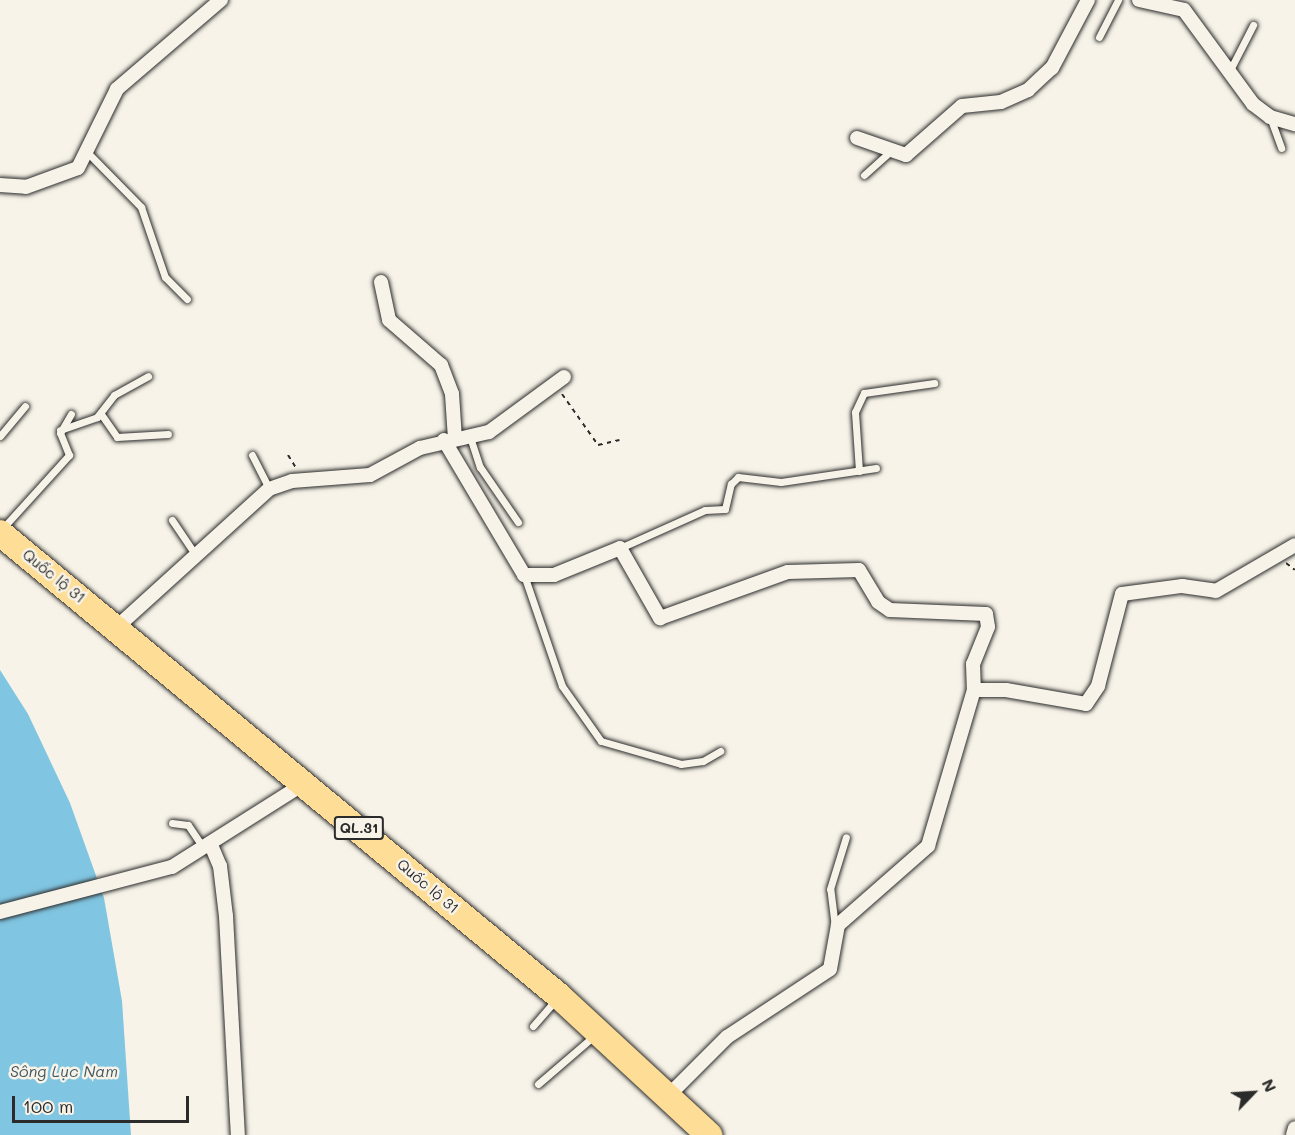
<!DOCTYPE html>
<meta charset="utf-8">
<style>
body{margin:0}
#map{position:relative;width:1295px;height:1135px;overflow:hidden;background:#f7f3e8;font-family:Mali,sans-serif}
div>[style]{position:absolute}
.water>*{inset:0;background:#80c5e1}
.path>*{height:2px;margin-top:-1px;transform-origin:0;background:repeating-linear-gradient(90deg,#2b2b2b 0 4.5px,transparent 0 9px)}
.roads{filter:drop-shadow(0 0 2px #2b2b2b) drop-shadow(0 0 2px #2b2b2b)}
.lane>*{height:7px;margin:-3.5px;padding:0 3.5px;transform-origin:3.5px;border-radius:3.5px;background:#f7f3e8}
.street>*{height:14px;margin:-7px;padding:0 7px;transform-origin:7px;border-radius:7px;background:#f7f3e8}
.highway>*{height:26px;margin:-13px;padding:0 13px;transform-origin:13px;border-radius:13px;background:#fedd96}
span{translate:-50% -50%;white-space:nowrap;text-align:center;line-height:1.15;-webkit-text-stroke:5px #f7f3e8;paint-order:stroke}
.shield-label span{padding:2px 4px;background:#f7f3e8;border:2px solid;border-radius:4px;-webkit-text-stroke-width:0}
.shield-label{font-size:14px;color:#2b2b2b;font-weight:700}
.street-label{font-size:15px;color:#2b2b2b}
.water-label{font-size:16px;color:#445962;font-style:italic}
.north{position:absolute;left:1223px;top:1063px;width:60px;height:60px;-webkit-text-stroke:4px #f7f3e8;paint-order:stroke;rotate:65deg;font-size:16px;font-weight:700;line-height:24px;text-align:center;color:#2b2b2b}
.north::after{content:'';display:block;margin:auto;width:21px;height:27px;background:#2b2b2b;clip-path:polygon(50% 0,100% 100%,50% 72%,0 100%)}
.scale{position:absolute;left:12px;top:1096px;width:177px;height:27px;box-sizing:border-box;border:3px solid #2b2b2b;border-top:0;padding-left:8px;font-size:18px;line-height:21px;white-space:nowrap;color:#2b2b2b;-webkit-text-stroke:4px #f7f3e8;paint-order:stroke}
</style>
<div id="map">
<div class="water">
<i style="clip-path:polygon(0 670px,28px 714px,70px 803px,104px 898px,122px 1001px,131px 1135px,0 1135px)"></i>
</div>
<div class="path">
<i style="left:562px;top:394px;width:62px;rotate:54.8deg"></i>
<i style="left:598px;top:445px;width:22px;rotate:-13deg"></i>
<i style="left:288px;top:455px;width:15px;rotate:58deg"></i>
<i style="left:1286px;top:563px;width:11px;rotate:38deg"></i>
</div>
<div class="roads">
<div class="lane">
<i style="left:1099px;top:37px;width:42px;rotate:-62.8deg"></i>
<i style="left:1229px;top:72px;width:53px;rotate:-62.9deg"></i>
<i style="left:1270px;top:117px;width:33px;rotate:70deg"></i>
<i style="left:88px;top:153px;width:76px;rotate:45.5deg"></i>
<i style="left:141px;top:207px;width:74px;rotate:71.1deg"></i>
<i style="left:165px;top:277px;width:31px;rotate:45deg"></i>
<i style="left:864px;top:175px;width:38px;rotate:-42deg"></i>
<i style="left:101px;top:414px;width:28px;rotate:55deg"></i>
<i style="left:117px;top:437px;width:51px;rotate:-3.4deg"></i>
<i style="left:60px;top:430px;width:39px;rotate:-19deg"></i>
<i style="left:97px;top:417px;width:28px;rotate:-52deg"></i>
<i style="left:114px;top:395px;width:39px;rotate:-29deg"></i>
<i style="left:0;top:436px;width:39px;rotate:-50deg"></i>
<i style="left:470px;top:437px;width:32px;rotate:72deg"></i>
<i style="left:480px;top:467px;width:67px;rotate:55.4deg"></i>
<i style="left:252px;top:455px;width:38px;rotate:63deg"></i>
<i style="left:859px;top:471px;width:59px;rotate:-93.9deg"></i>
<i style="left:855px;top:412px;width:21px;rotate:-65deg"></i>
<i style="left:864px;top:393px;width:71px;rotate:-8.1deg"></i>
<i style="left:172px;top:520px;width:40px;rotate:56deg"></i>
<i style="left:2px;top:529px;width:100px;rotate:-47.8deg"></i>
<i style="left:69px;top:455px;width:24px;rotate:-112deg"></i>
<i style="left:60px;top:433px;width:22px;rotate:-60deg"></i>
<i style="left:620px;top:548px;width:93px;rotate:-24.1deg"></i>
<i style="left:705px;top:510px;width:20px;rotate:-3deg"></i>
<i style="left:725px;top:509px;width:26px;rotate:-77deg"></i>
<i style="left:731px;top:484px;width:10px;rotate:-45deg"></i>
<i style="left:738px;top:477px;width:43px;rotate:6.6deg"></i>
<i style="left:781px;top:482px;width:96px;rotate:-8.4deg"></i>
<i style="left:524px;top:575px;width:117px;rotate:71.1deg"></i>
<i style="left:562px;top:686px;width:67px;rotate:54.7deg"></i>
<i style="left:601px;top:741px;width:83px;rotate:16deg"></i>
<i style="left:681px;top:764px;width:22px;rotate:-8deg"></i>
<i style="left:703px;top:761px;width:20px;rotate:-30deg"></i>
<i style="left:172px;top:823px;width:16px;rotate:7deg"></i>
<i style="left:188px;top:825px;width:29px;rotate:56deg"></i>
<i style="left:835px;top:927px;width:38px;rotate:-97deg"></i>
<i style="left:830px;top:889px;width:54px;rotate:-72.9deg"></i>
<i style="left:533px;top:1026px;width:35px;rotate:-49deg"></i>
<i style="left:538px;top:1084px;width:75px;rotate:-40.7deg"></i>
</div>
<div class="street">
<i style="left:1139px;top:0;width:46px;rotate:12.5deg"></i>
<i style="left:1184px;top:10px;width:117px;rotate:53.7deg"></i>
<i style="left:1253px;top:104px;width:21px;rotate:37deg"></i>
<i style="left:1270px;top:117px;width:26px;rotate:16deg"></i>
<i style="left:857px;top:138px;width:52px;rotate:19.1deg"></i>
<i style="left:906px;top:155px;width:74px;rotate:-41.2deg"></i>
<i style="left:962px;top:106px;width:39px;rotate:-6deg"></i>
<i style="left:1001px;top:102px;width:30px;rotate:-24deg"></i>
<i style="left:1028px;top:90px;width:33px;rotate:-43deg"></i>
<i style="left:1052px;top:68px;width:77px;rotate:-62.1deg"></i>
<i style="left:0;top:185px;width:26px;rotate:4deg"></i>
<i style="left:26px;top:187px;width:55px;rotate:-20.1deg"></i>
<i style="left:78px;top:168px;width:88px;rotate:-63.7deg"></i>
<i style="left:117px;top:89px;width:137px;rotate:-40.6deg"></i>
<i style="left:381px;top:282px;width:39px;rotate:78deg"></i>
<i style="left:389px;top:320px;width:69px;rotate:40.9deg"></i>
<i style="left:441px;top:365px;width:31px;rotate:69deg"></i>
<i style="left:452px;top:394px;width:45px;rotate:86.2deg"></i>
<i style="left:444px;top:440px;width:157px;rotate:59.3deg"></i>
<i style="left:524px;top:575px;width:30px"></i>
<i style="left:554px;top:575px;width:71px;rotate:-22.2deg"></i>
<i style="left:620px;top:548px;width:81px;rotate:60.3deg"></i>
<i style="left:660px;top:618px;width:136px;rotate:-19.8deg"></i>
<i style="left:788px;top:572px;width:71px;rotate:-1.6deg"></i>
<i style="left:859px;top:570px;width:37px;rotate:59deg"></i>
<i style="left:878px;top:602px;width:14px;rotate:34deg"></i>
<i style="left:890px;top:610px;width:96px;rotate:2.4deg"></i>
<i style="left:986px;top:614px;width:13px;rotate:81deg"></i>
<i style="left:988px;top:627px;width:40px;rotate:112deg"></i>
<i style="left:973px;top:664px;width:26px;rotate:88deg"></i>
<i style="left:117px;top:627px;width:205px;rotate:-42.2deg"></i>
<i style="left:269px;top:489px;width:24px;rotate:-19deg"></i>
<i style="left:292px;top:481px;width:78px;rotate:-4.4deg"></i>
<i style="left:370px;top:475px;width:57px;rotate:-28.4deg"></i>
<i style="left:420px;top:448px;width:71px;rotate:-13.1deg"></i>
<i style="left:489px;top:432px;width:93px;rotate:-36.3deg"></i>
<i style="left:211px;top:845px;width:23px;rotate:67deg"></i>
<i style="left:220px;top:866px;width:50px;rotate:83.2deg"></i>
<i style="left:226px;top:916px;width:219px;rotate:86.9deg"></i>
<i style="left:0;top:912px;width:178px;rotate:-14.7deg"></i>
<i style="left:172px;top:867px;width:157px;rotate:-32.3deg"></i>
<i style="left:669px;top:1095px;width:82px;rotate:-45deg"></i>
<i style="left:727px;top:1037px;width:123px;rotate:-33.4deg"></i>
<i style="left:830px;top:969px;width:45px;rotate:-79.7deg"></i>
<i style="left:838px;top:925px;width:120px;rotate:-41.3deg"></i>
<i style="left:928px;top:846px;width:163px;rotate:-73.6deg"></i>
<i style="left:974px;top:690px;width:32px"></i>
<i style="left:1006px;top:690px;width:81px;rotate:9.9deg"></i>
<i style="left:1086px;top:704px;width:22px;rotate:-56deg"></i>
<i style="left:1098px;top:686px;width:95px;rotate:-75.4deg"></i>
<i style="left:1122px;top:594px;width:61px;rotate:-7.6deg"></i>
<i style="left:1182px;top:586px;width:34px;rotate:8deg"></i>
<i style="left:1216px;top:591px;width:91px;rotate:-30.2deg"></i>
<i style="left:1293px;top:1135px;width:7px;rotate:-74deg"></i>
</div>
<div class="highway">
<i style="left:0;top:533px;width:726px;rotate:39.63deg"></i>
<i style="left:559px;top:996px;width:205px;rotate:42.8deg"></i>
</div>
</div>
<div class="shield-label">
<span style="left:359px;top:828px">QL.31</span>
</div>
<div class="street-label">
<span style="left:54px;top:576px;rotate:39deg">Quốc lộ 31</span>
<span style="left:428px;top:886px;rotate:40deg">Quốc lộ 31</span>
</div>
<div class="water-label">
<span style="left:64px;top:1071px">Sông Lục Nam</span>
</div>
<div class="north">N</div>
<div class="scale">100 m</div>
</div>
